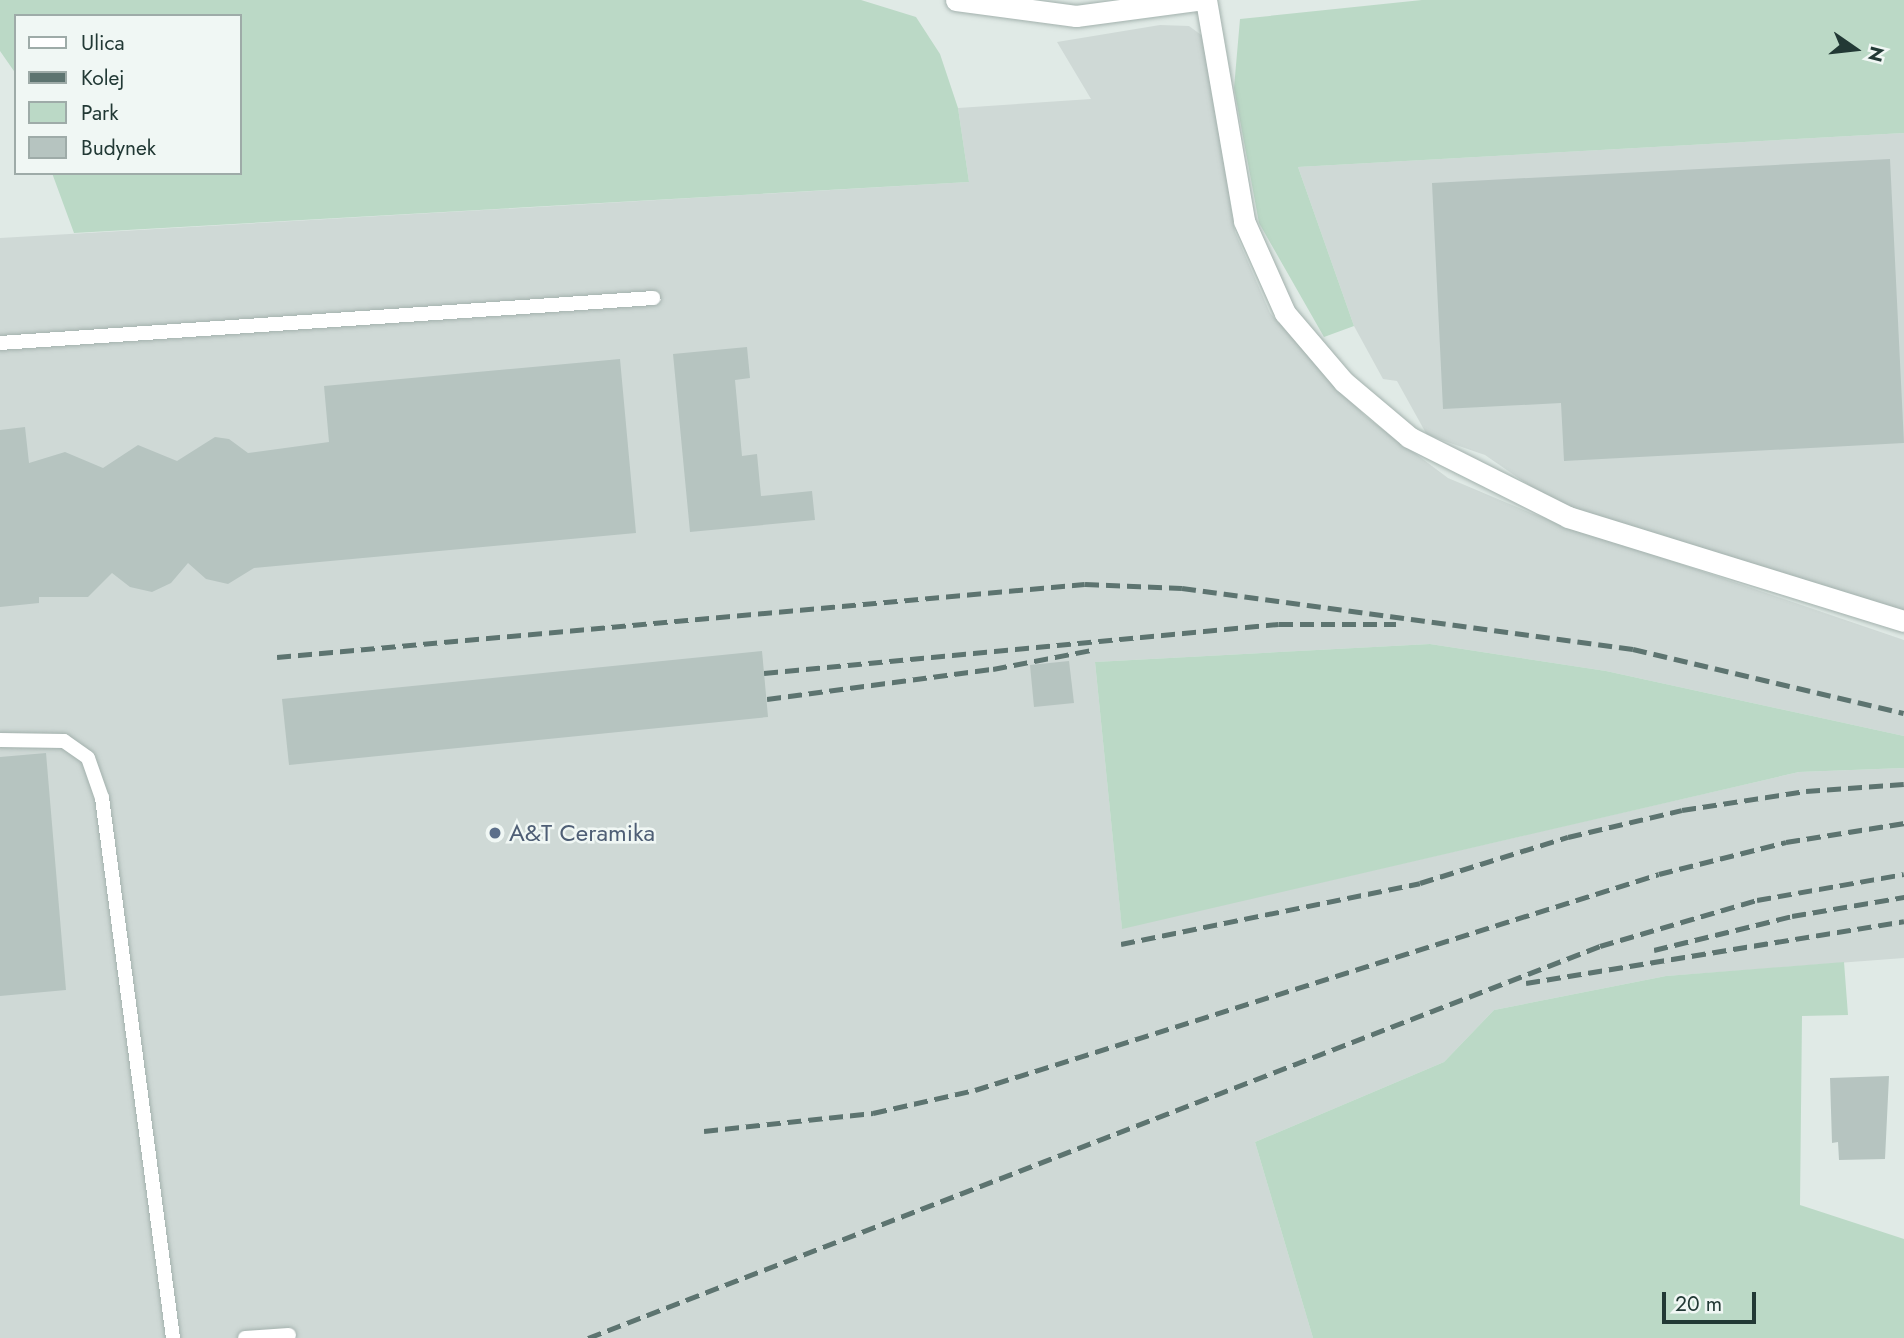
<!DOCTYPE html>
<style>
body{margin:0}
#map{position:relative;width:1904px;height:1338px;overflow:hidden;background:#e0eae6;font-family:Jost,sans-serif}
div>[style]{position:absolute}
.built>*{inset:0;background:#cfd9d6}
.green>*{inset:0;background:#bbd9c6}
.building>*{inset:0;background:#b6c4c0}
.roads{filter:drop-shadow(0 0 2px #a3b1ad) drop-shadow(0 0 2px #a3b1ad)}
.service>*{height:14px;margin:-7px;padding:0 7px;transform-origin:7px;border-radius:7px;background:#fff}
.minor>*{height:21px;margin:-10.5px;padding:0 10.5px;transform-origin:10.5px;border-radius:10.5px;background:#fff}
.rail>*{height:5px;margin-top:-2.5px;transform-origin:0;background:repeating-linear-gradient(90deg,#5d7470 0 14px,transparent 0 21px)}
.dots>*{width:19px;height:19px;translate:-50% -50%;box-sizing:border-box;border:4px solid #f0f7f4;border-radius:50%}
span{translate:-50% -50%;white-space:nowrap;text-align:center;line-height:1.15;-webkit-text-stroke:5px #f0f7f4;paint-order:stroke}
.service-label{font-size:24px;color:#4e5e75}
.left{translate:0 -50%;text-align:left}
.legend{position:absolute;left:14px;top:14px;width:228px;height:161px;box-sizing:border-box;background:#f0f7f4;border:2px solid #9eaba8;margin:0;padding:9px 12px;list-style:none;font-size:21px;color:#223935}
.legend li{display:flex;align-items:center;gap:14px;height:35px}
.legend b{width:35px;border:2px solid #9eaba8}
.north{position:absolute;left:1820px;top:14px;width:70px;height:70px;-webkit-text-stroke:5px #f0f7f4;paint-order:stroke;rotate:104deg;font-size:19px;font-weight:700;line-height:28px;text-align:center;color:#223935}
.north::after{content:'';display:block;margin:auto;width:24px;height:32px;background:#223935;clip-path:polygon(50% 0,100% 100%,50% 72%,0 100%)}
.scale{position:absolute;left:1662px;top:1292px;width:94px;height:32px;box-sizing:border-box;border:4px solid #223935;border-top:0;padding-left:9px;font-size:21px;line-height:24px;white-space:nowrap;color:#223935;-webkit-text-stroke:5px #f0f7f4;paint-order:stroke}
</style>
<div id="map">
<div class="built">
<i style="clip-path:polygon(1160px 25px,1189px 26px,1204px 37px,1235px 232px,1270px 313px,1365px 416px,1448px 478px,1531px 513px,1904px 640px,1904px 736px,1606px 671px,1430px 644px,1095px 662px,1122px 928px,1799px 772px,1904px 768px,1904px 958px,1666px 976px,1494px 1010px,1444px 1062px,1255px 1142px,1313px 1338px,0 1338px,0 238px,969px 182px,958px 108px,1091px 99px,1057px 42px)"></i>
<i style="clip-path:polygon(1904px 133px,1904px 611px,1600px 518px,1546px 497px,1485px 455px,1427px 435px,1397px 381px,1383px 379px,1354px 326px,1298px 167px)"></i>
</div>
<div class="green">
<i style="clip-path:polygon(0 0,861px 0,916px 17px,940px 54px,958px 108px,969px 182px,74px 233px,52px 173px,240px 173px,240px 16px,16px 16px,16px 74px,0 51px)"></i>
<i style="clip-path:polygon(1422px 0,1904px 0,1904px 133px,1298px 167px,1354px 326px,1324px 337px,1259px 223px,1234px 88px,1240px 19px)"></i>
<i style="clip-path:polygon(1430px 644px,1606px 671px,1904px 736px,1904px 768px,1799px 772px,1122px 929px,1095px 662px)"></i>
<i style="clip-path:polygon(1844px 962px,1848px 1015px,1802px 1016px,1800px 1205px,1904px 1239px,1904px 1338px,1313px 1338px,1255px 1142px,1444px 1062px,1494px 1010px,1666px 976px)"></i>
</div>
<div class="building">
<i style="clip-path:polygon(1890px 159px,1904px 443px,1564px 461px,1561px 403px,1443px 409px,1432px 183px)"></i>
<i style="clip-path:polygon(747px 347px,750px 378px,735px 380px,742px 456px,757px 454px,761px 496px,812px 491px,815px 520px,690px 532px,673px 354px)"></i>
<i style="clip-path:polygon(620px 359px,636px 533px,254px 568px,228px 584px,206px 579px,188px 563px,171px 583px,152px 592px,130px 587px,112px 573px,88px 597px,39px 597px,39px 603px,0 607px,0 430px,25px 427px,29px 463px,65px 452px,103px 468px,138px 445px,177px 461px,215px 437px,229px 439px,248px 453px,329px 442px,324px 386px)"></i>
<i style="clip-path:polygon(762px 651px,768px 717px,289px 765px,282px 699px)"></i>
<i style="clip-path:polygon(1069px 661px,1074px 703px,1034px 707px,1030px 665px)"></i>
<i style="clip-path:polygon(46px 753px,66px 990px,0 996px,0 757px)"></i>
<i style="clip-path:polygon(1889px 1076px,1885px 1159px,1839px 1160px,1838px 1142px,1832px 1143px,1830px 1078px)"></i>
</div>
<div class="roads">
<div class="service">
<i style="left:0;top:343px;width:655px;rotate:-3.94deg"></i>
<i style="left:0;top:740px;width:64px;rotate:0.9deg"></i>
<i style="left:64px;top:741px;width:29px;rotate:35deg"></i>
<i style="left:88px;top:758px;width:42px;rotate:70.7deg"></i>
<i style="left:102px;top:798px;width:545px;rotate:82.51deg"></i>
<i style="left:245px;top:1338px;width:44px;rotate:-3.9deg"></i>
</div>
<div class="minor">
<i style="left:956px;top:0;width:121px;rotate:7.6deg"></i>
<i style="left:1076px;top:16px;width:121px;rotate:-7.6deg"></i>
<i style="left:1206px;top:0;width:224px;rotate:80.2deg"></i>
<i style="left:1244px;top:221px;width:101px;rotate:66deg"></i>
<i style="left:1285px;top:313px;width:91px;rotate:49.5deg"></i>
<i style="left:1344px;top:382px;width:85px;rotate:40.2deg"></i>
<i style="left:1409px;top:437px;width:178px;rotate:26.7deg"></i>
<i style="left:1568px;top:517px;width:352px;rotate:17.2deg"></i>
</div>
</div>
<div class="rail">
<i style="left:277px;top:657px;width:811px;rotate:-5.16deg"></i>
<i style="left:1085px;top:584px;width:97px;rotate:2.4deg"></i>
<i style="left:1182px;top:588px;width:455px;rotate:7.7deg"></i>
<i style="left:1633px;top:649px;width:278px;rotate:13.3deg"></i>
<i style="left:764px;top:673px;width:517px;rotate:-5.44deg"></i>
<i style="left:1279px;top:624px;width:117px"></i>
<i style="left:767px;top:699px;width:228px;rotate:-7.6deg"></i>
<i style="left:993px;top:669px;width:101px;rotate:-10.9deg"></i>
<i style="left:1121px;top:944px;width:305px;rotate:-11.5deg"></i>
<i style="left:1420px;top:883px;width:155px;rotate:-17.3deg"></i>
<i style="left:1568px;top:837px;width:117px;rotate:-13.3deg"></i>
<i style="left:1682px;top:810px;width:125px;rotate:-8.7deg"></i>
<i style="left:1806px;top:791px;width:98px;rotate:-4.1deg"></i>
<i style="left:1654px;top:950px;width:142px;rotate:-13.8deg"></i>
<i style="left:1792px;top:916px;width:114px;rotate:-9.6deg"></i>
<i style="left:1526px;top:983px;width:383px;rotate:-9.3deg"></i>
<i style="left:704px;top:1131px;width:170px;rotate:-6.1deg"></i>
<i style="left:873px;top:1113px;width:105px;rotate:-12.7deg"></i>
<i style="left:975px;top:1090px;width:717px;rotate:-17.53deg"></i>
<i style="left:1659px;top:874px;width:131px;rotate:-14.1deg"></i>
<i style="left:1786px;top:842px;width:120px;rotate:-9.1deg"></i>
<i style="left:588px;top:1338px;width:1085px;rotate:-21.17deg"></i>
<i style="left:1600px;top:946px;width:164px;rotate:-16.3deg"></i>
<i style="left:1757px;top:900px;width:149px;rotate:-10deg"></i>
</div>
<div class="dots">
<i style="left:495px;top:833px;background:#5c6f8a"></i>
</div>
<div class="service-label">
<span class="left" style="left:509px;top:833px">A&amp;T Ceramika</span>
</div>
<ul class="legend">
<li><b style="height:9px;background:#fff"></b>Ulica</li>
<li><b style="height:9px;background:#5d7470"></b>Kolej</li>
<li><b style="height:19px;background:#bbd9c6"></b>Park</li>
<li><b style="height:19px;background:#b6c4c0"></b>Budynek</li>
</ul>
<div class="north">N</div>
<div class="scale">20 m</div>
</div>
